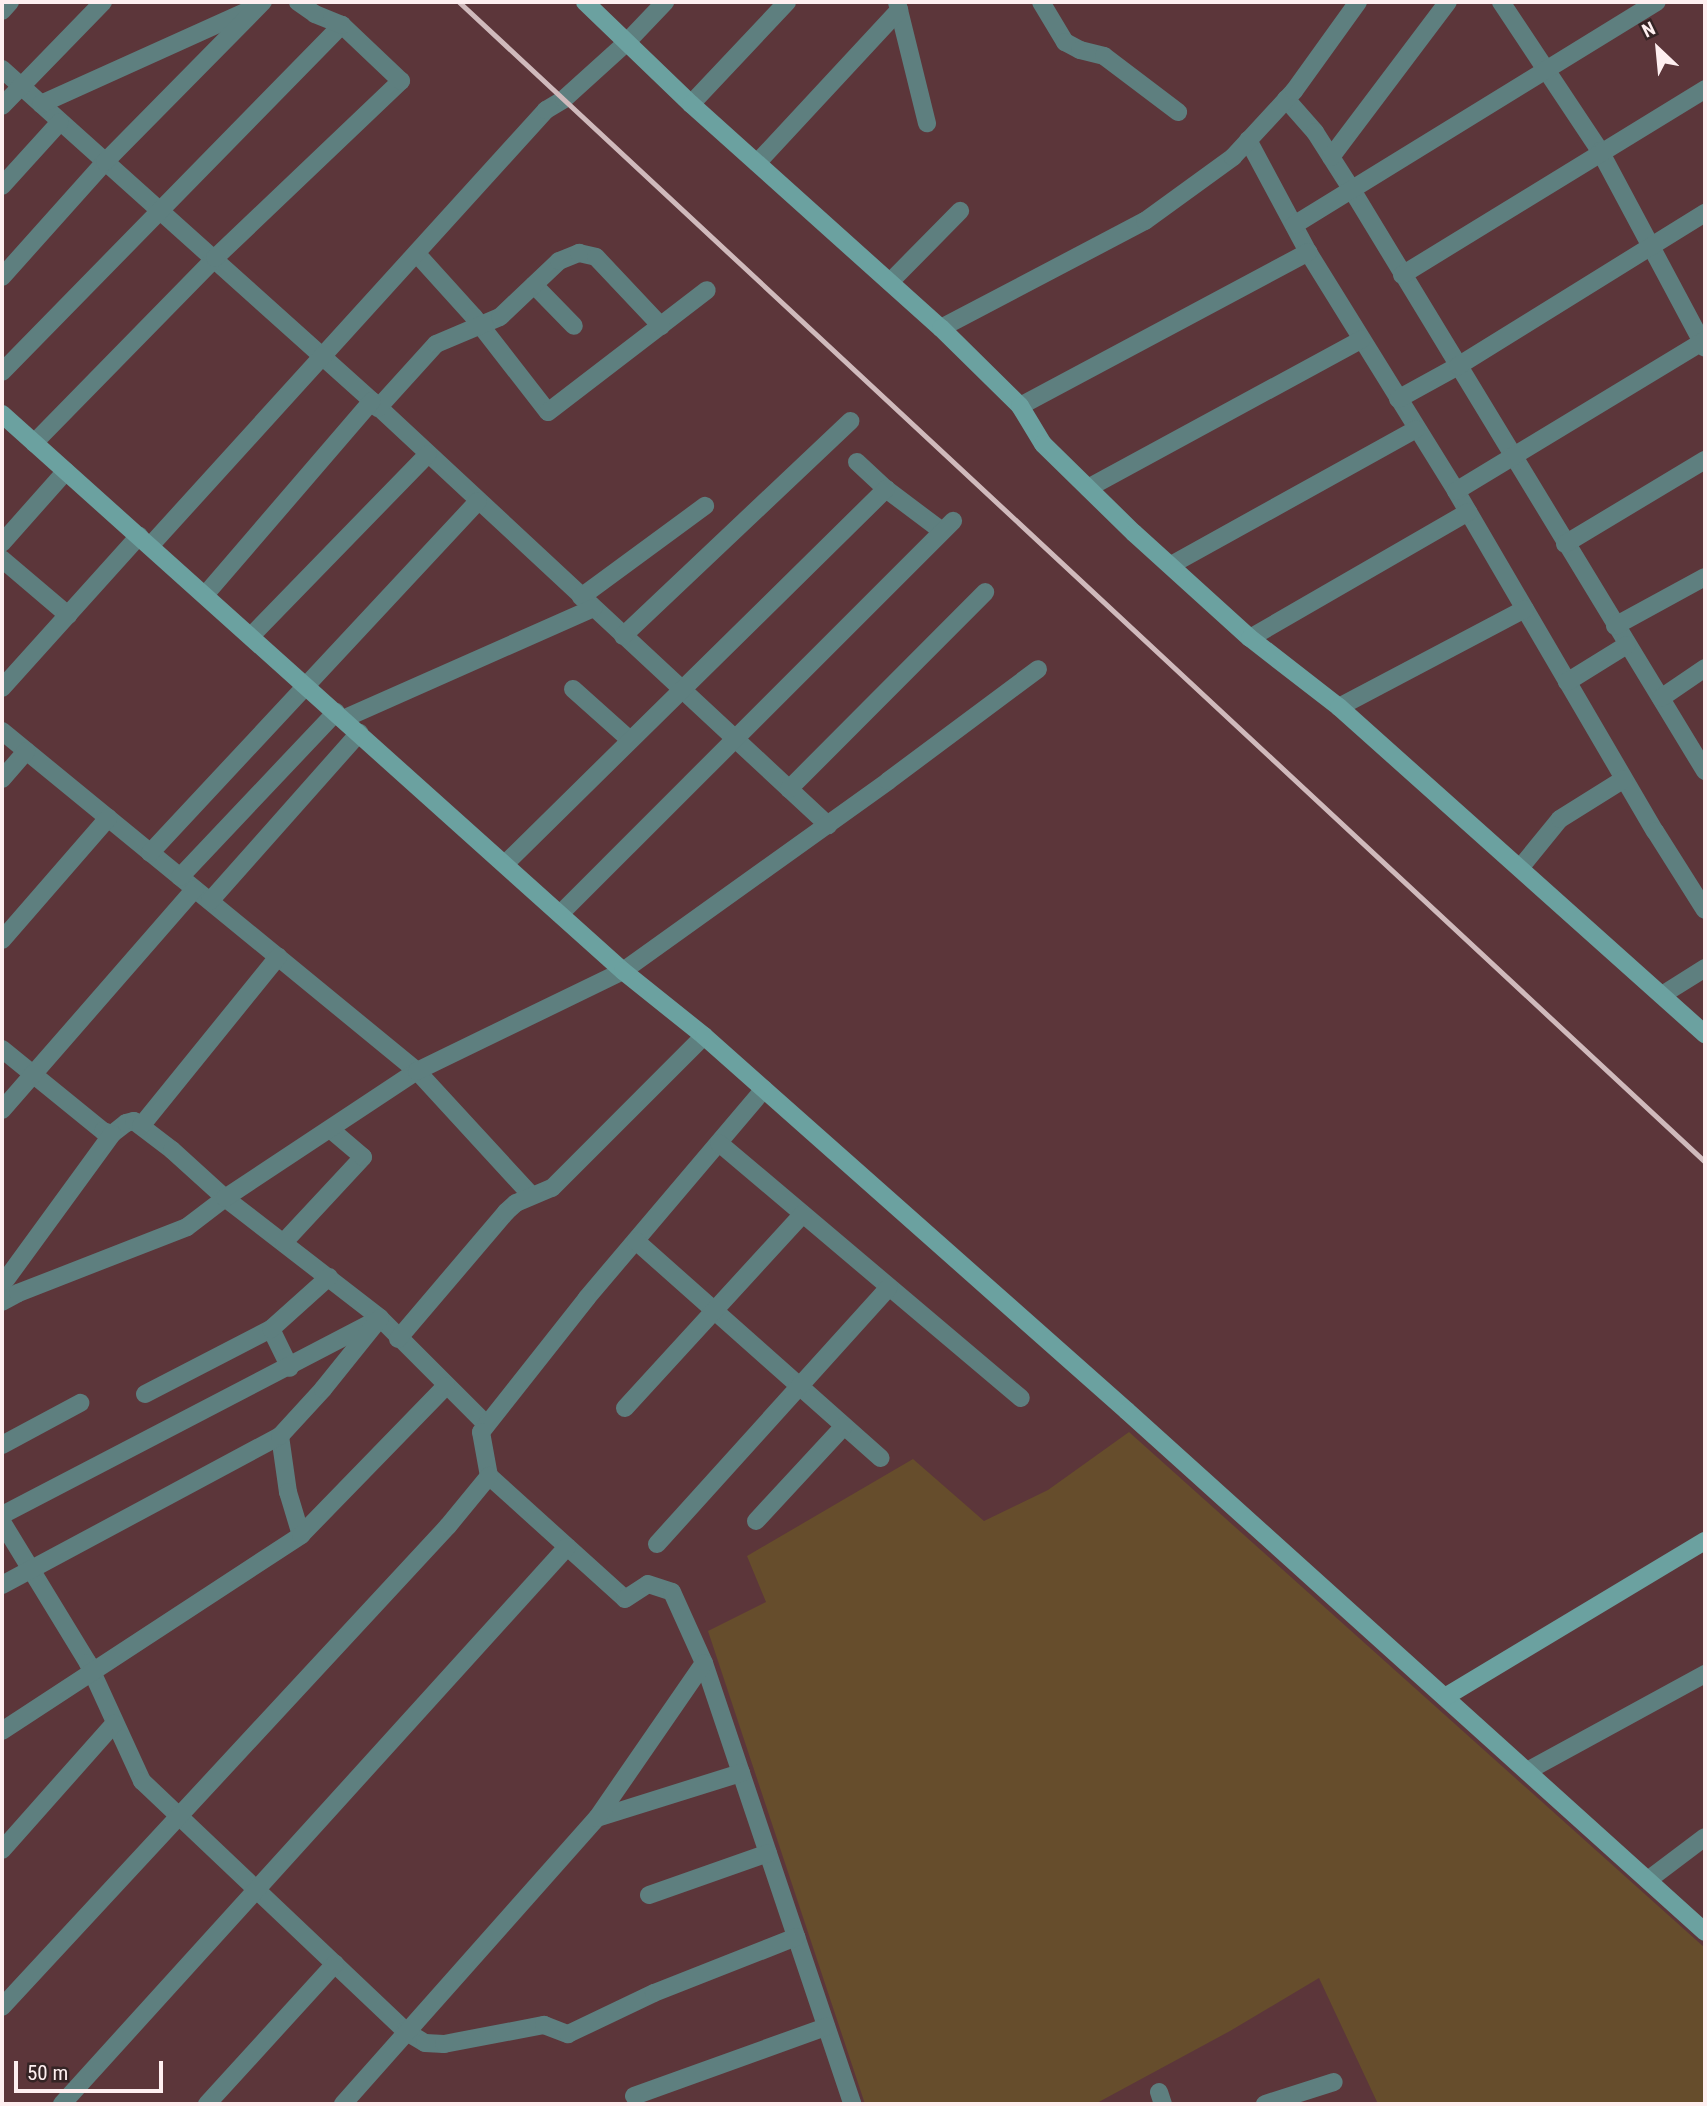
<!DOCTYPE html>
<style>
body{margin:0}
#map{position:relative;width:1707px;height:2106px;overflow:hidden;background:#5c363a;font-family:"Roboto Condensed",sans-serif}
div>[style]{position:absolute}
.green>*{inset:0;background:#664d2c}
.street>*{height:18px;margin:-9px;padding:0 9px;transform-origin:9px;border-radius:9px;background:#5e7f7f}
.secondary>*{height:18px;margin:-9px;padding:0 9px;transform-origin:9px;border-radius:9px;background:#6ba1a0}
.rail>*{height:5px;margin:-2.5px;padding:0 2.5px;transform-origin:2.5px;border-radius:2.5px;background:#d0babc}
span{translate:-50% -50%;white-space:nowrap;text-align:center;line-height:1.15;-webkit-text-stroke:5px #352425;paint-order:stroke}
.frame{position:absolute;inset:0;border:4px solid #feeff0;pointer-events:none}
.north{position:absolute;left:1623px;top:14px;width:70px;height:70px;-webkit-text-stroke:5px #352425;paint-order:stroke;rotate:334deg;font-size:19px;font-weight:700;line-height:28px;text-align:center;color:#feeff0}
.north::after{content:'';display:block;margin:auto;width:24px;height:32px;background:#feeff0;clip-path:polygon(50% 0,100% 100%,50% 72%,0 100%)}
.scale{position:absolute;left:14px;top:2061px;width:149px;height:32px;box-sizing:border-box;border:4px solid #feeff0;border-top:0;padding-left:9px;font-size:21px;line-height:24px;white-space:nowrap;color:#feeff0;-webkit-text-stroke:5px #352425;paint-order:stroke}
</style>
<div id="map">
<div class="green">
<i style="clip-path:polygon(1129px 1432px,1705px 1948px,1705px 2104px,1378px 2104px,1319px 1978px,1230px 2031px,1095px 2104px,865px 2104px,708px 1631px,766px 1602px,747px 1556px,913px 1459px,984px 1521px,1048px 1490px)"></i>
</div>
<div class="street">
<i style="left:897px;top:2px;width:125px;rotate:76.1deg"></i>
<i style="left:1041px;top:2px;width:47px;rotate:59deg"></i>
<i style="left:1065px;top:42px;width:17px;rotate:28deg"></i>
<i style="left:1080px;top:50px;width:25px;rotate:14deg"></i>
<i style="left:1104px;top:56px;width:93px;rotate:37.1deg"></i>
<i style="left:1501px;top:2px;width:179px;rotate:56.4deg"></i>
<i style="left:1600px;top:151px;width:223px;rotate:61.9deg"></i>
<i style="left:2px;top:11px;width:12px;rotate:-48deg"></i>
<i style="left:2px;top:69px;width:497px;rotate:41.9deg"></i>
<i style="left:372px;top:401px;width:623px;rotate:42.92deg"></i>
<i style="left:1286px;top:99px;width:44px;rotate:48.7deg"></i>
<i style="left:1315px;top:132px;width:69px;rotate:57.5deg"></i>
<i style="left:1352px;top:190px;width:680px;rotate:58.72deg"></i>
<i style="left:41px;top:104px;width:230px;rotate:-24.3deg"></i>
<i style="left:691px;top:104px;width:140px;rotate:-46.7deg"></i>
<i style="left:2px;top:106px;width:145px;rotate:-45.8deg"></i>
<i style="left:1248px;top:140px;width:127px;rotate:61.8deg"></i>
<i style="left:1308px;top:252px;width:281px;rotate:58.2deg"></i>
<i style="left:1456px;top:491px;width:394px;rotate:59.7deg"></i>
<i style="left:1655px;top:831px;width:93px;rotate:57.7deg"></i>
<i style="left:1331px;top:157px;width:194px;rotate:-53deg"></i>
<i style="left:757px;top:163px;width:209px;rotate:-47.1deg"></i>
<i style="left:2px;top:186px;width:86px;rotate:-47.8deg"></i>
<i style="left:1294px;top:225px;width:426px;rotate:-31.6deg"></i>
<i style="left:417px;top:254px;width:85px;rotate:47.9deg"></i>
<i style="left:474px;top:317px;width:120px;rotate:52.1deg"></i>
<i style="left:548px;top:412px;width:200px;rotate:-37.5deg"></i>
<i style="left:1402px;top:275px;width:356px;rotate:-31.5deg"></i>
<i style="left:2px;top:277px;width:154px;rotate:-48.2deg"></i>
<i style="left:105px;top:162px;width:225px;rotate:-45.4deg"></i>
<i style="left:890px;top:282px;width:100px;rotate:-45.4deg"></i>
<i style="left:534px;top:285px;width:57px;rotate:45.7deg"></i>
<i style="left:941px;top:328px;width:230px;rotate:-27.7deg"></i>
<i style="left:1145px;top:221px;width:109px;rotate:-36deg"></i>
<i style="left:1233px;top:157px;width:90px;rotate:-47.3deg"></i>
<i style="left:1294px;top:91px;width:110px;rotate:-54.3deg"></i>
<i style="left:2px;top:372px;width:486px;rotate:-45.6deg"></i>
<i style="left:1398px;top:399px;width:68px;rotate:-28.8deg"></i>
<i style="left:1458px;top:366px;width:291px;rotate:-31.8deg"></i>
<i style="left:1020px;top:406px;width:327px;rotate:-28.1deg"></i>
<i style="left:378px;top:408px;width:86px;rotate:-47.8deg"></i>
<i style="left:436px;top:344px;width:69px;rotate:-22.9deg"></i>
<i style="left:500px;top:317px;width:81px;rotate:-43.5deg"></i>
<i style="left:559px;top:261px;width:22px;rotate:-22deg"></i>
<i style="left:579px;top:253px;width:17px;rotate:13deg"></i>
<i style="left:596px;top:257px;width:95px;rotate:46.7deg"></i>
<i style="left:34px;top:443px;width:259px;rotate:-45.6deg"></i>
<i style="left:215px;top:258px;width:257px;rotate:-43.6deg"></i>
<i style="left:401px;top:81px;width:81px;rotate:-136.5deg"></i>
<i style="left:342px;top:25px;width:29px;rotate:-158deg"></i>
<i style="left:315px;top:14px;width:21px;rotate:-145deg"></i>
<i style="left:857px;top:462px;width:40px;rotate:43deg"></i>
<i style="left:886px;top:489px;width:70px;rotate:36.9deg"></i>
<i style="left:1088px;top:488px;width:311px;rotate:-28.5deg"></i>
<i style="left:1456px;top:491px;width:291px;rotate:-31.2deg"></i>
<i style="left:2px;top:543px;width:96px;rotate:-48.4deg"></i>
<i style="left:1565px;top:544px;width:163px;rotate:-31deg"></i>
<i style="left:150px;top:546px;width:589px;rotate:-47.75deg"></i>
<i style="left:546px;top:110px;width:21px;rotate:-31deg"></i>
<i style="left:564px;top:99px;width:84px;rotate:-42.1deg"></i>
<i style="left:626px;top:43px;width:57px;rotate:-46.4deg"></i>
<i style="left:2px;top:559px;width:87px;rotate:40.3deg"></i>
<i style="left:1171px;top:565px;width:280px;rotate:-29deg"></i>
<i style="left:205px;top:595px;width:256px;rotate:-49.3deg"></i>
<i style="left:581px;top:597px;width:154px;rotate:-36.3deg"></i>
<i style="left:1615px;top:626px;width:102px;rotate:-28.6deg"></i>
<i style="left:251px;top:636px;width:254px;rotate:-45.8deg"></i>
<i style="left:623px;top:636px;width:313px;rotate:-43.4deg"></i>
<i style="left:1250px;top:638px;width:252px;rotate:-30deg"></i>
<i style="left:1567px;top:682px;width:70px;rotate:-31.7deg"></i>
<i style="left:2px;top:688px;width:205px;rotate:-48deg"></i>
<i style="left:573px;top:689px;width:76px;rotate:41.8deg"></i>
<i style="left:1661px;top:698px;width:53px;rotate:-34.3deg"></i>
<i style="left:1339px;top:707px;width:210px;rotate:-27.8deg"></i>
<i style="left:343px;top:719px;width:274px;rotate:-23.9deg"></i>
<i style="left:2px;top:731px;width:536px;rotate:39.33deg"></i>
<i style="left:417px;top:1071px;width:168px;rotate:47.4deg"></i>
<i style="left:2px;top:779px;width:37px;rotate:-49deg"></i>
<i style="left:789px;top:789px;width:278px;rotate:-45.1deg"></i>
<i style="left:150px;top:853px;width:481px;rotate:-47deg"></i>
<i style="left:505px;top:864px;width:535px;rotate:-44.55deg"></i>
<i style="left:1520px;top:868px;width:63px;rotate:-50.8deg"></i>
<i style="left:1560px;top:819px;width:75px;rotate:-32deg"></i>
<i style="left:180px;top:877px;width:227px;rotate:-46.6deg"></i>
<i style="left:210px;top:901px;width:225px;rotate:-48.4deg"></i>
<i style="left:560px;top:914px;width:556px;rotate:-45deg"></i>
<i style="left:2px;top:940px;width:162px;rotate:-49deg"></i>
<i style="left:1662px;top:995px;width:51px;rotate:-32.1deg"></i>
<i style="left:2px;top:1049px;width:130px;rotate:39.1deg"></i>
<i style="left:103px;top:1131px;width:9px;rotate:18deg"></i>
<i style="left:112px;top:1134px;width:18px;rotate:-38deg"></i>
<i style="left:126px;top:1123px;width:8px;rotate:-14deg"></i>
<i style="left:134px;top:1121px;width:48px;rotate:37.3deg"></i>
<i style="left:172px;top:1150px;width:72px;rotate:42.2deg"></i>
<i style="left:225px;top:1198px;width:196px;rotate:37.7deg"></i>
<i style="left:380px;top:1318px;width:150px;rotate:45deg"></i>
<i style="left:764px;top:1089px;width:274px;rotate:130.3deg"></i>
<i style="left:587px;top:1298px;width:171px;rotate:128.3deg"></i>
<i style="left:481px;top:1432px;width:45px;rotate:79.7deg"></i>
<i style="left:489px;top:1476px;width:183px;rotate:42.1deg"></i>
<i style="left:625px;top:1599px;width:27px;rotate:-33deg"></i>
<i style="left:648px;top:1584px;width:25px;rotate:18deg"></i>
<i style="left:672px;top:1592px;width:78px;rotate:65.7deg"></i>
<i style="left:704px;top:1663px;width:465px;rotate:71.4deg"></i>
<i style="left:2px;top:1110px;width:293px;rotate:-48.9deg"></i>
<i style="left:141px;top:1126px;width:218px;rotate:-51deg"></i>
<i style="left:719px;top:1143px;width:395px;rotate:40.2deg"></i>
<i style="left:636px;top:1241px;width:327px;rotate:41.6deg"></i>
<i style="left:284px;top:1242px;width:116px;rotate:-47.1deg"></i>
<i style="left:363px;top:1157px;width:43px;rotate:-139.7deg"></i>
<i style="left:2px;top:1285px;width:187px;rotate:-53.9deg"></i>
<i style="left:2px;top:1302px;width:18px;rotate:-29deg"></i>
<i style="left:18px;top:1293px;width:181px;rotate:-21.3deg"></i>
<i style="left:187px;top:1227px;width:48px;rotate:-37.3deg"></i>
<i style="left:225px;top:1198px;width:230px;rotate:-33.5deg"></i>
<i style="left:417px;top:1071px;width:229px;rotate:-25.9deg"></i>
<i style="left:623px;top:971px;width:326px;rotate:-35.6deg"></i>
<i style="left:888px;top:781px;width:187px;rotate:-36.7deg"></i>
<i style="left:271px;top:1329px;width:43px;rotate:64deg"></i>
<i style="left:398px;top:1339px;width:167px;rotate:-49.6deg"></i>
<i style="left:506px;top:1212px;width:13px;rotate:-42deg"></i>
<i style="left:516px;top:1203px;width:39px;rotate:-23deg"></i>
<i style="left:552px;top:1188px;width:215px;rotate:-45deg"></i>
<i style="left:145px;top:1394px;width:142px;rotate:-27.3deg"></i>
<i style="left:271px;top:1329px;width:78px;rotate:-41.9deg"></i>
<i style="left:625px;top:1408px;width:263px;rotate:-47.5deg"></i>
<i style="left:280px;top:1436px;width:57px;rotate:81.9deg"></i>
<i style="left:288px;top:1492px;width:45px;rotate:73.2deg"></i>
<i style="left:2px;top:1445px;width:89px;rotate:-28.3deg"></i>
<i style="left:2px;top:1515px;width:416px;rotate:-27.5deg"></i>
<i style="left:756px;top:1521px;width:129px;rotate:-47.2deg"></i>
<i style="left:2px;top:1522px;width:165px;rotate:58.6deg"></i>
<i style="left:88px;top:1663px;width:130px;rotate:65.4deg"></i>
<i style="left:142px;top:1781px;width:363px;rotate:43.5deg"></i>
<i style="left:405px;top:2031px;width:23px;rotate:31deg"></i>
<i style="left:425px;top:2043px;width:19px;rotate:3deg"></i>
<i style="left:444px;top:2044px;width:102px;rotate:-10.8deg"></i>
<i style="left:544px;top:2025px;width:26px;rotate:21deg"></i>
<i style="left:568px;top:2034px;width:95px;rotate:-25.5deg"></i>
<i style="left:654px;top:1993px;width:153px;rotate:-21.5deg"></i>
<i style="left:657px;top:1544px;width:346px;rotate:-47.9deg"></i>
<i style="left:2px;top:1585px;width:315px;rotate:-28.2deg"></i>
<i style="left:280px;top:1436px;width:64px;rotate:-47.5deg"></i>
<i style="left:323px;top:1389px;width:91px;rotate:-51.2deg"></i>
<i style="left:2px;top:1731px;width:358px;rotate:-33.2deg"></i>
<i style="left:301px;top:1535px;width:208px;rotate:-45.8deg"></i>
<i style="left:1527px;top:1771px;width:203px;rotate:-28.6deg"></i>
<i style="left:597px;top:1818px;width:151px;rotate:-17.4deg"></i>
<i style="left:2px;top:1850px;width:169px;rotate:-48.4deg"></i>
<i style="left:1648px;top:1880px;width:71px;rotate:-37deg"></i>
<i style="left:649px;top:1895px;width:126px;rotate:-19.4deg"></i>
<i style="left:2px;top:2007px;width:656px;rotate:-47.16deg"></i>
<i style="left:448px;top:1526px;width:65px;rotate:-50.6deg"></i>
<i style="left:1159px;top:2092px;width:13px;rotate:72deg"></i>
<i style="left:634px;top:2096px;width:204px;rotate:-19.8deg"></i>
<i style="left:62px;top:2104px;width:752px;rotate:-47.8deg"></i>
<i style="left:207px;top:2104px;width:190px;rotate:-47.6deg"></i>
<i style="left:343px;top:2104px;width:383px;rotate:-48.4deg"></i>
<i style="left:597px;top:1818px;width:188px;rotate:-55.4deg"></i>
<i style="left:1265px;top:2104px;width:72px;rotate:-17.7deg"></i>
</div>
<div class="secondary">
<i style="left:585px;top:2px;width:147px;rotate:43.9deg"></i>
<i style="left:691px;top:104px;width:336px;rotate:41.9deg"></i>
<i style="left:941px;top:328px;width:111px;rotate:44.6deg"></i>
<i style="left:1020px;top:406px;width:44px;rotate:58.8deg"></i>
<i style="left:1043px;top:444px;width:127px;rotate:44.4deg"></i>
<i style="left:1134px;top:533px;width:156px;rotate:42.2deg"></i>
<i style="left:1250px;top:638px;width:113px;rotate:37.8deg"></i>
<i style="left:1339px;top:707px;width:491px;rotate:41.8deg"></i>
<i style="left:2px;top:414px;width:834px;rotate:41.89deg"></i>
<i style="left:623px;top:971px;width:104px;rotate:38.7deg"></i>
<i style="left:704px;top:1036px;width:565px;rotate:41.56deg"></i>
<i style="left:1127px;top:1411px;width:778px;rotate:42.03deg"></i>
<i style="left:1445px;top:1697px;width:303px;rotate:-31deg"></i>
</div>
<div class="rail">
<i style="left:459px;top:2px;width:1702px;rotate:42.95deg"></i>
</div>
<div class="frame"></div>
<div class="north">N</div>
<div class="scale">50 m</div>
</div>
